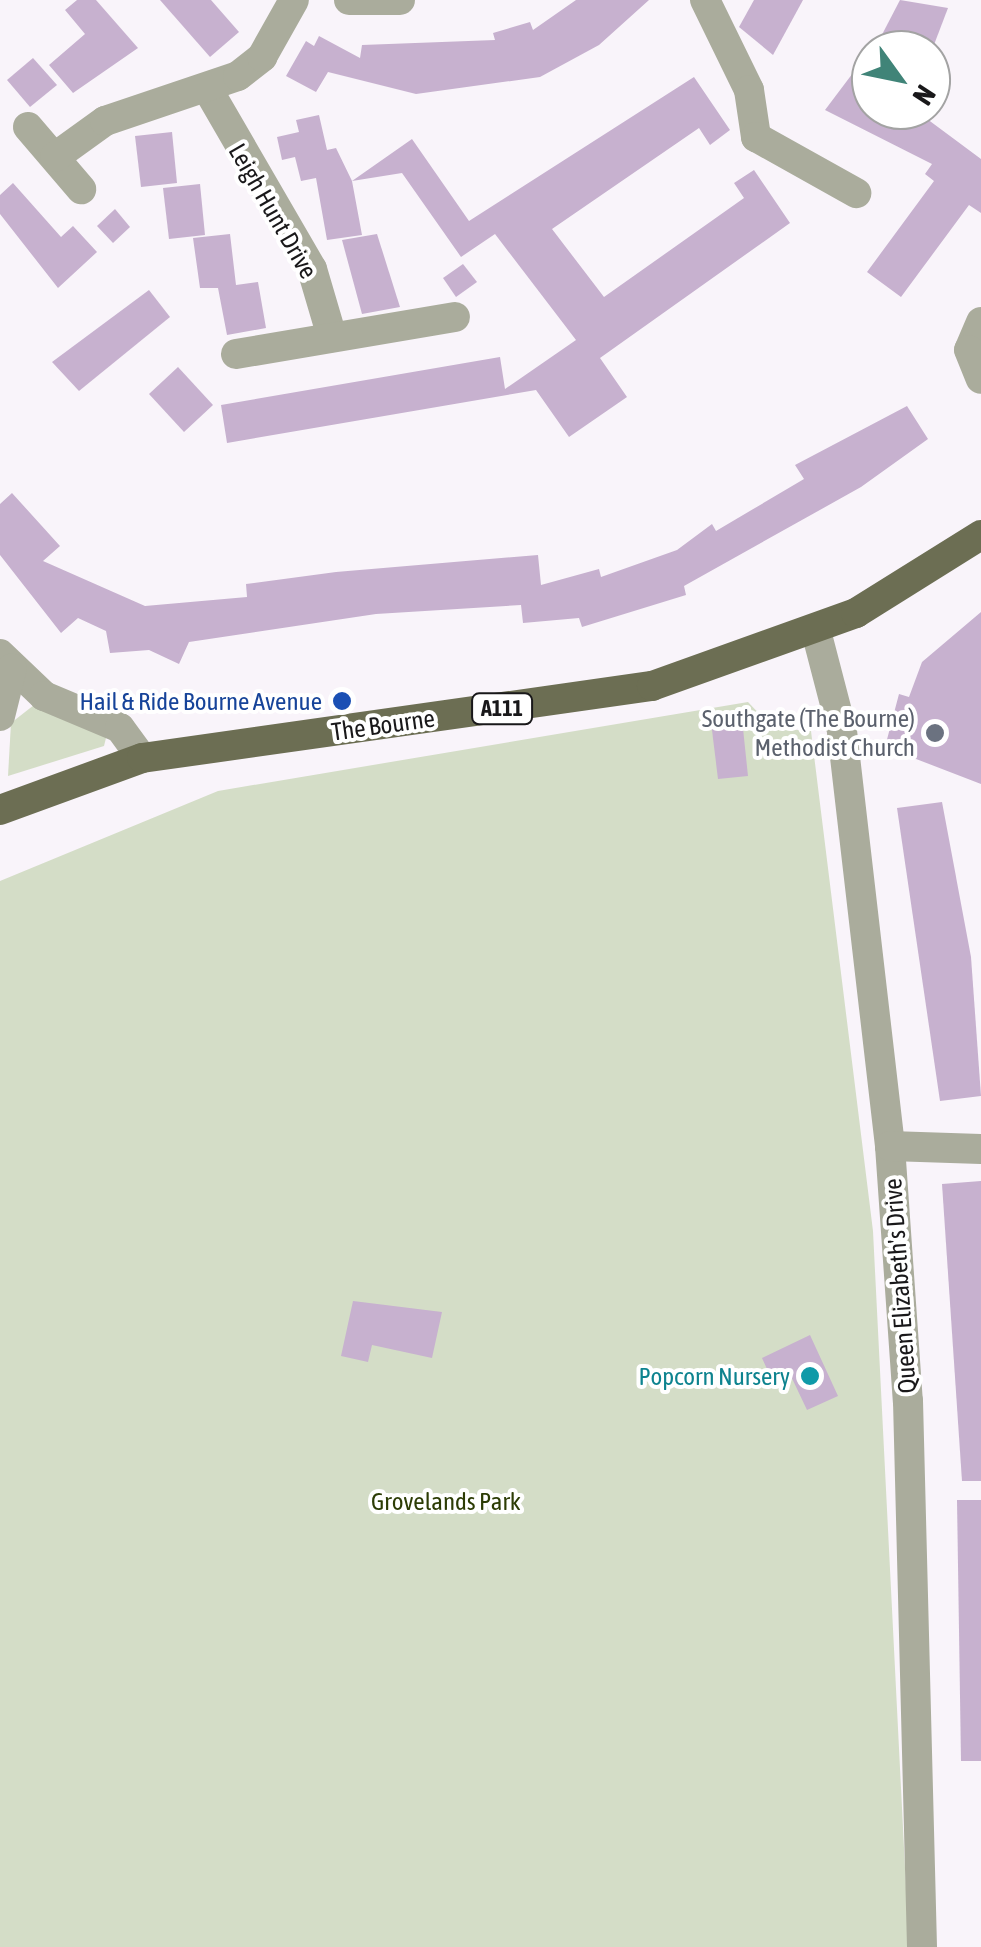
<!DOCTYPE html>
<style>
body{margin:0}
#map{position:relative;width:981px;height:1947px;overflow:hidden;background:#f9f4fa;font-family:"Asap Condensed",sans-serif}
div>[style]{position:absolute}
.green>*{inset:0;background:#d4ddc7}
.building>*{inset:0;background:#c7b1cf}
.minor>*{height:30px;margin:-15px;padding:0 15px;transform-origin:15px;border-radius:15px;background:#aaac9c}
.major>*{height:30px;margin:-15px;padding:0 15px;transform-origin:15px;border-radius:15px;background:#6c6e53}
.dots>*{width:28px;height:28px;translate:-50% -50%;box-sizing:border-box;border:5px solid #fff;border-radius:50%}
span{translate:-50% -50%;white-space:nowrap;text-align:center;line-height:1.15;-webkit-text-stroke:8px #fff;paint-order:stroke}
.shield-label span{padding:2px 8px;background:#fff;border:2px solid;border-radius:8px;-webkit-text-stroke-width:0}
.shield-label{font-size:22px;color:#19181a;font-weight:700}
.street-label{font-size:25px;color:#19181a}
.transit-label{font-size:25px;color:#164399}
.right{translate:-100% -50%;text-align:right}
.worship-label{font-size:25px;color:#5b616d}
.culture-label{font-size:25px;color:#0d838f}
.park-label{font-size:25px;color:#2c3c05}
.north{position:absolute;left:851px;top:30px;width:100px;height:100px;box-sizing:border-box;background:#fff;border:2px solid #a3a3a3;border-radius:50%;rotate:123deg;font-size:28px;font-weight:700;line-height:40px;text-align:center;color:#19181a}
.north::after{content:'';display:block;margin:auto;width:35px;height:45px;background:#408478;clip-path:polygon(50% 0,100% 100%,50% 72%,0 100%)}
</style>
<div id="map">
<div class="green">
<i style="clip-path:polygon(748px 702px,773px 728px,811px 731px,873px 1231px,909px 1947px,0 1947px,0 881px,218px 791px)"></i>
<i style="clip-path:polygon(34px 705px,107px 734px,104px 746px,8px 776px,11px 723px)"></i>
</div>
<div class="building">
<i style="clip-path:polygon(77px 0,96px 0,138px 48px,73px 93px,49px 65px,85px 34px,65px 10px)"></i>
<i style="clip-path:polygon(160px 0,211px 0,239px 32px,210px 57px)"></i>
<i style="clip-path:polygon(576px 0,649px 0,599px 45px,540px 77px,416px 94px,328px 72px,316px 92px,286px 76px,306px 41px,314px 46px,319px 36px,360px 58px,362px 45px,495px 40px,493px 33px,530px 22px,533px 30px)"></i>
<i style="clip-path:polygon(754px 0,803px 0,773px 55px,739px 27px)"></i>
<i style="clip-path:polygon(900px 0,948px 8px,932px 50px,874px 50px)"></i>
<i style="clip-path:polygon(871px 49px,871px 110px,915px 110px,981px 159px,981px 213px,969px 205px,901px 297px,867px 272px,934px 181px,925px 174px,932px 164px,825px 110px)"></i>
<i style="clip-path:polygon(33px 58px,57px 85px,30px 107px,7px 80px)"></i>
<i style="clip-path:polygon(694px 77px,730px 130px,710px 145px,699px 128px,552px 229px,604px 297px,744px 198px,734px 183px,754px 170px,790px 223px,600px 358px,627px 397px,569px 437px,536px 390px,227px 443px,221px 405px,500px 357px,505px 389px,576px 340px,495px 234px,461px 257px,402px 173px,352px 181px,362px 235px,327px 240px,316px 178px,301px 181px,295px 157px,282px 160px,277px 137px,299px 132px,296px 120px,319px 115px,327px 150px,336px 148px,352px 181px,412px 139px,469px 221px)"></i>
<i style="clip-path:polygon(172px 132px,177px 183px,141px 187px,135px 136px)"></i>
<i style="clip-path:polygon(13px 183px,61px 237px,73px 226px,97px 252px,58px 288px,0 214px,0 195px)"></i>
<i style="clip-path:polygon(200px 184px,205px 235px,169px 239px,163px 188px)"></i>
<i style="clip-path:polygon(115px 209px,130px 227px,113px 243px,97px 226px)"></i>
<i style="clip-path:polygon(230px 234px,236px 285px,258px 282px,266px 328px,227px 335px,218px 288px,200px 288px,193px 238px)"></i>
<i style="clip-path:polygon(377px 234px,400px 307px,362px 314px,342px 240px)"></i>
<i style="clip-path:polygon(463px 264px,477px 282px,456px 297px,443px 278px)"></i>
<i style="clip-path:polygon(149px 290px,170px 317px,79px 391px,52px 362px)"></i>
<i style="clip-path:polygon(178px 367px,213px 405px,184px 432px,149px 394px)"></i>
<i style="clip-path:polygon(907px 406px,928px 439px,861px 487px,684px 586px,686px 595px,582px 627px,579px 618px,523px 623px,521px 605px,376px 614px,189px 642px,179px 664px,149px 650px,110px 653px,106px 631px,78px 618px,61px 633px,0 555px,0 504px,12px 493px,60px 546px,43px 561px,145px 606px,247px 597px,246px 584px,336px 572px,538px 555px,541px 585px,599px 569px,601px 577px,677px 550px,712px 524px,716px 531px,804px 479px,795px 465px)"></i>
<i style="clip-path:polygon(981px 612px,981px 784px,885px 747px,899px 694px,909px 697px,922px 662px)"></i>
<i style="clip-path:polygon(742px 719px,748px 776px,718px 779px,711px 722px)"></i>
<i style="clip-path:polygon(942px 802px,971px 957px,981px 1096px,940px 1101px,897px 808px)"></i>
<i style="clip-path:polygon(981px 1181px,981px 1481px,962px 1481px,942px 1184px)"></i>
<i style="clip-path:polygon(353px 1301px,442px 1312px,432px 1358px,372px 1345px,368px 1362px,341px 1356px)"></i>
<i style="clip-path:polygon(810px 1335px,838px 1396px,807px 1410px,789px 1372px,772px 1380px,762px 1358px)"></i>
<i style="clip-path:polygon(957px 1500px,981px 1500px,981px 1761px,961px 1761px)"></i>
</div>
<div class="minor">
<i style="left:349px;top:0;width:51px"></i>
<i style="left:705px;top:0;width:100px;rotate:63.9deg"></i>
<i style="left:749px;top:90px;width:48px;rotate:81.5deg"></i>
<i style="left:756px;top:137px;width:115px;rotate:29.2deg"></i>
<i style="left:207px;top:88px;width:209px;rotate:59.9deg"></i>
<i style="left:312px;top:269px;width:71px;rotate:73.6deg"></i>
<i style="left:28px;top:127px;width:82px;rotate:49.5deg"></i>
<i style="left:55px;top:157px;width:62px;rotate:-35.8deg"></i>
<i style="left:105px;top:121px;width:140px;rotate:-18.7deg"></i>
<i style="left:238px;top:76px;width:31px;rotate:-38deg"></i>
<i style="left:262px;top:57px;width:65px;rotate:-60.7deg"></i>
<i style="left:981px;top:322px;width:30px;rotate:113deg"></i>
<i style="left:969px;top:350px;width:31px;rotate:68deg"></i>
<i style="left:236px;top:354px;width:222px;rotate:-9.6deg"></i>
<i style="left:816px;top:631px;width:103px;rotate:75.4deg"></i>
<i style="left:842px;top:731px;width:418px;rotate:83.4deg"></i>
<i style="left:890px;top:1146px;width:256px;rotate:86deg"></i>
<i style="left:908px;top:1401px;width:546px;rotate:88.53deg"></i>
<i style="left:0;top:654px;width:61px;rotate:43.7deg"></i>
<i style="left:44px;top:696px;width:82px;rotate:22.8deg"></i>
<i style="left:120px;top:728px;width:37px;rotate:54deg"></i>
<i style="left:0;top:716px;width:49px;rotate:-76deg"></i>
<i style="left:890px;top:1146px;width:91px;rotate:1.9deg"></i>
</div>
<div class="major">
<i style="left:0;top:810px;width:151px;rotate:-20.1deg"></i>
<i style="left:142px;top:758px;width:515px;rotate:-8.04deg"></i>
<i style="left:652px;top:686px;width:217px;rotate:-19.7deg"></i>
<i style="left:856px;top:613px;width:147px;rotate:-32deg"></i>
</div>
<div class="dots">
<i style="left:342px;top:701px;background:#1a4fb4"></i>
<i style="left:935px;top:733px;background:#6b7280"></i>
<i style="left:810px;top:1376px;background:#0f9aa8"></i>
</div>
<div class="shield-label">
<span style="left:502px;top:709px">A111</span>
</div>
<div class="street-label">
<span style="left:273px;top:211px;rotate:60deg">Leigh Hunt Drive</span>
<span style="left:383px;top:725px;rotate:-8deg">The Bourne</span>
<span style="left:900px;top:1286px;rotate:-94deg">Queen Elizabeth's Drive</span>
</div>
<div class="transit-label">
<span class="right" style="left:322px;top:701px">Hail &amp; Ride Bourne Avenue</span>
</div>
<div class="worship-label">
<span class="right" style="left:915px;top:733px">Southgate (The Bourne)<br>Methodist Church</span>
</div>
<div class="culture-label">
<span class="right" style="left:790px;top:1376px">Popcorn Nursery</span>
</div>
<div class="park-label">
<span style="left:446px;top:1501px">Grovelands Park</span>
</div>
<div class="north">N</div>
</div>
